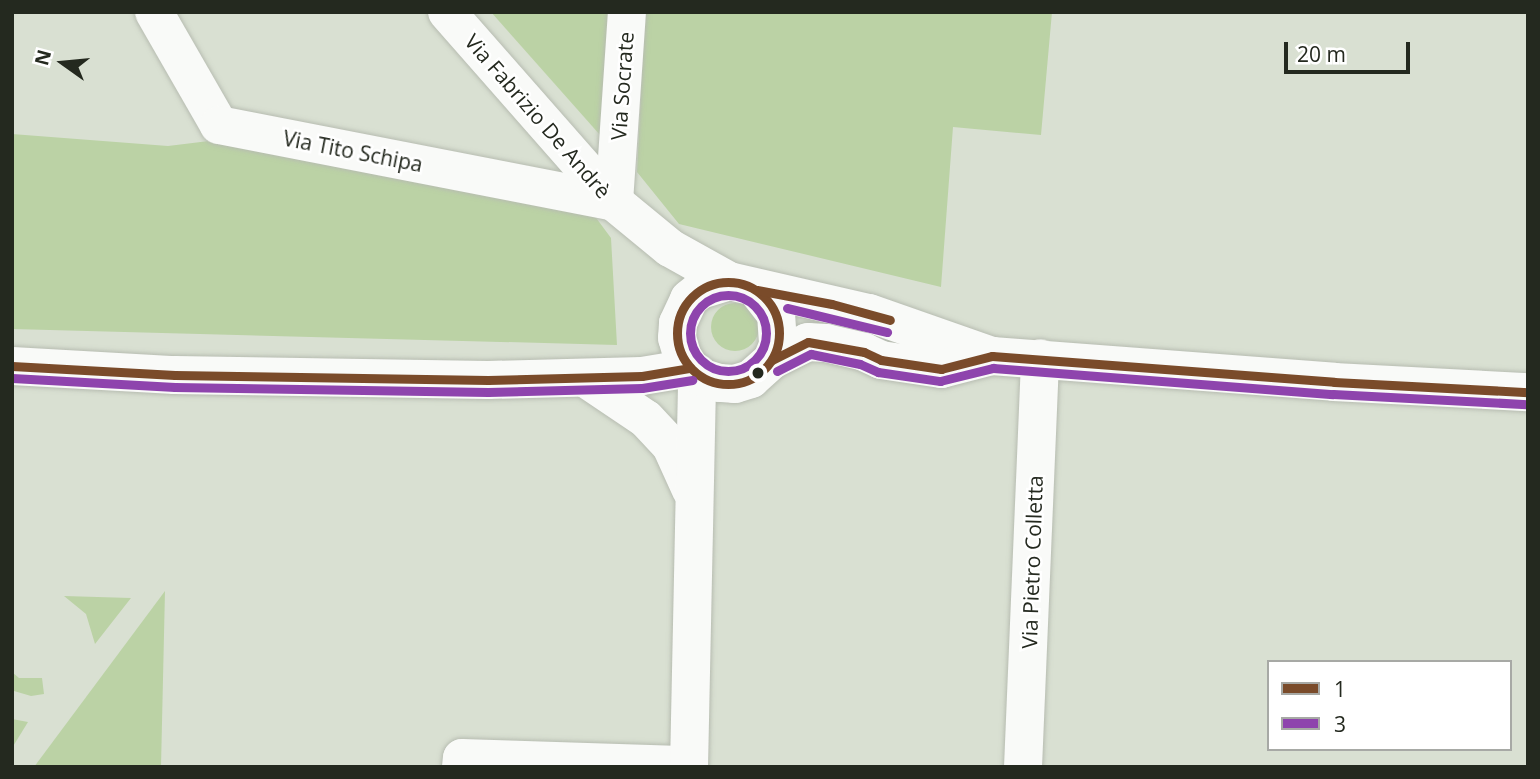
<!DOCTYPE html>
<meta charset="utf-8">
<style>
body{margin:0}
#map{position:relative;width:1540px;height:779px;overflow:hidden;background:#d9e0d2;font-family:"Open Sans",sans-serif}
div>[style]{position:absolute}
.green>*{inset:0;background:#bbd2a5}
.round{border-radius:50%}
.roads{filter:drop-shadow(0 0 2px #b7bcb1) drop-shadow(0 0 2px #b7bcb1)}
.minor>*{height:38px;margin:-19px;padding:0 19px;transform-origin:19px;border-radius:19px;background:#f9faf8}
.tertiary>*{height:38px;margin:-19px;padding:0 19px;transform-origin:19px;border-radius:19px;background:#f9faf8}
.bus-1>*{height:9px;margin:-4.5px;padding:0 4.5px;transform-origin:4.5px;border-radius:4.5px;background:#7a4b2a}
.bus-1>.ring{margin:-4.5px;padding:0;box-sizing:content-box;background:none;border:9px solid #7a4b2a;border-radius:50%}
.bus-2>*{height:9px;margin:-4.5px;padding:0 4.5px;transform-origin:4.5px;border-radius:4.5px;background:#8e44ad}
.bus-2>.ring{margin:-4.5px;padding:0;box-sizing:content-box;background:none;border:9px solid #8e44ad;border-radius:50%}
.dots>*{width:19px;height:19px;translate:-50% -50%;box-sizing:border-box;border:4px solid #fff;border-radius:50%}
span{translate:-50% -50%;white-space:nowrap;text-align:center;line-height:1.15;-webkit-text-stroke:5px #fff;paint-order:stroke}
.street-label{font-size:21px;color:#24291f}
.frame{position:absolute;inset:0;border:14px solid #24291f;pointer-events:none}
.legend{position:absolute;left:1267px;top:660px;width:245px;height:91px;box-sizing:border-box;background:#fff;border:2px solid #a7a9a5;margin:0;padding:9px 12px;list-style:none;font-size:21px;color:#24291f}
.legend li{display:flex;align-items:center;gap:14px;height:35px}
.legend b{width:35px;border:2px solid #a7a9a5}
.north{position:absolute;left:28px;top:28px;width:70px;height:70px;-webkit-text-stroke:5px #fff;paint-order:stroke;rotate:285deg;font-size:19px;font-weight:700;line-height:28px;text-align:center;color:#24291f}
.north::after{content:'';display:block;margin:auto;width:24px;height:32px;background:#24291f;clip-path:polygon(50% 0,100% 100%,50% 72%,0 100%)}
.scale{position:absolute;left:1284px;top:42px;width:126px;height:32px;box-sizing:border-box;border:4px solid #24291f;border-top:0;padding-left:9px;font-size:21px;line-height:24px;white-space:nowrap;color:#24291f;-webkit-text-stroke:5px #fff;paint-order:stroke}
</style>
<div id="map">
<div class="green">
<i style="clip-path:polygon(491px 12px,616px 12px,608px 144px)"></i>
<i style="clip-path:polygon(645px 12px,1052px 12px,1041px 135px,953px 127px,941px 287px,679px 224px,637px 172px)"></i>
<i style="clip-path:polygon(12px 134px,168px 146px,217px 140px,591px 211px,611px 238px,617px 345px,12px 329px)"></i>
<i class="round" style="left:711px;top:303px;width:48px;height:48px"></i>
<i style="clip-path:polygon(165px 591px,161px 767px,34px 767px)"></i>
<i style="clip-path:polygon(64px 596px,131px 598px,95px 644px,86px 614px)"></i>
<i style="clip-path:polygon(12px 672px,19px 678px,42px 678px,44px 694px,31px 696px,14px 691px)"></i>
<i style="clip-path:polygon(12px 719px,28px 722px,12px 748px)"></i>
</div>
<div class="roads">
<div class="minor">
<i style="left:154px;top:12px;width:130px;rotate:60.1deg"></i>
<i style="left:219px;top:125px;width:402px;rotate:11deg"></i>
<i style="left:614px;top:202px;width:190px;rotate:-86.1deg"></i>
<i style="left:585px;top:378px;width:73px;rotate:33.9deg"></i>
<i style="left:646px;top:419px;width:37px;rotate:47deg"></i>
<i style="left:671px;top:446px;width:48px;rotate:65.6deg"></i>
<i style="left:461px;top:767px;width:9px;rotate:-84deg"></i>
<i style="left:462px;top:758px;width:227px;rotate:1.8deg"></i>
<i style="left:689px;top:767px;width:394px;rotate:-88.8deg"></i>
<i style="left:1023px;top:767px;width:409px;rotate:-87.6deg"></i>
</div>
<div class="tertiary">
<i style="left:447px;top:12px;width:253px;rotate:48.7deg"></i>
<i style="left:614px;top:202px;width:72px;rotate:39.4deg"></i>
<i style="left:670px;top:248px;width:68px;rotate:29.2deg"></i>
<i style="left:757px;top:290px;width:31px;rotate:52deg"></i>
<i style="left:776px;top:314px;width:31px;rotate:86deg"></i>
<i style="left:778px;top:345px;width:16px;rotate:112deg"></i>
<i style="left:772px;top:360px;width:28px;rotate:138deg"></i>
<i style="left:751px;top:379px;width:17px;rotate:163deg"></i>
<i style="left:735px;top:384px;width:16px;rotate:-176deg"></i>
<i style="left:719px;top:383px;width:17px;rotate:-163deg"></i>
<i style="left:703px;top:378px;width:16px;rotate:-142deg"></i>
<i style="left:690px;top:368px;width:15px;rotate:-122deg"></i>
<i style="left:682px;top:355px;width:18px;rotate:-106deg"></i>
<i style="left:677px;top:338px;width:15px;rotate:-86deg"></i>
<i style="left:678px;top:323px;width:26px;rotate:-65deg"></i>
<i style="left:689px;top:299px;width:14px;rotate:-39deg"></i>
<i style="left:700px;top:290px;width:30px;rotate:-17deg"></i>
<i style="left:729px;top:281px;width:144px;rotate:12.9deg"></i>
<i style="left:869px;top:313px;width:130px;rotate:19.3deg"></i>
<i style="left:772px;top:360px;width:40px;rotate:-26.6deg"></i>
<i style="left:808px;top:342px;width:18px;rotate:3deg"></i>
<i style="left:826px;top:343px;width:39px;rotate:13deg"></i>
<i style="left:864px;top:352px;width:19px;rotate:25deg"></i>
<i style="left:881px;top:360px;width:61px;rotate:8.5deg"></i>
<i style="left:941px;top:369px;width:53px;rotate:-14.3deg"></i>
<i style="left:992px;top:356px;width:343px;rotate:4.3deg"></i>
<i style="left:1334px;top:382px;width:194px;rotate:3deg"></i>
<i style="left:12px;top:366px;width:163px;rotate:3.2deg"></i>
<i style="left:175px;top:375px;width:313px;rotate:0.9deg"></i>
<i style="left:488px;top:380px;width:154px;rotate:-1.5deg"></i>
<i style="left:642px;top:376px;width:49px;rotate:-9.5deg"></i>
</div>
</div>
<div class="bus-1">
<i class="ring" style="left:677px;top:282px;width:93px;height:93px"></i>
<i style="left:757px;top:290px;width:76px;rotate:10.6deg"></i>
<i style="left:832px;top:304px;width:60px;rotate:15.4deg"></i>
<i style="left:772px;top:360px;width:40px;rotate:-26.6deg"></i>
<i style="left:808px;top:342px;width:57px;rotate:10.1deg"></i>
<i style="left:864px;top:352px;width:19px;rotate:25deg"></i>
<i style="left:881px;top:360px;width:61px;rotate:8.5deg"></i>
<i style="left:941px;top:369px;width:53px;rotate:-14.3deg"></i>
<i style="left:992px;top:356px;width:343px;rotate:4.3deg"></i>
<i style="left:1334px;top:382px;width:194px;rotate:3deg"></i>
<i style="left:12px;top:366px;width:163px;rotate:3.2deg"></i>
<i style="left:175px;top:375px;width:313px;rotate:0.9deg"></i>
<i style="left:488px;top:380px;width:154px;rotate:-1.5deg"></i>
<i style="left:642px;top:376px;width:49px;rotate:-9.5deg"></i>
</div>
<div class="bus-2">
<i class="ring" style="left:690px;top:295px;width:67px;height:67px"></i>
<i style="left:787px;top:308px;width:103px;rotate:13.5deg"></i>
<i style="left:777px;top:371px;width:38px;rotate:-27deg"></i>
<i style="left:811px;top:354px;width:50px;rotate:11.5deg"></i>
<i style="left:860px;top:364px;width:20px;rotate:24deg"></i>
<i style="left:878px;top:372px;width:63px;rotate:8.3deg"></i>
<i style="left:940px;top:381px;width:55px;rotate:-13.8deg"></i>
<i style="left:993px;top:368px;width:341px;rotate:4.4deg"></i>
<i style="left:1333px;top:394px;width:194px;rotate:3deg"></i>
<i style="left:12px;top:378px;width:163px;rotate:3.2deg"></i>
<i style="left:175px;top:387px;width:313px;rotate:0.9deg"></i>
<i style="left:488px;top:392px;width:154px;rotate:-1.5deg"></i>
<i style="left:642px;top:388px;width:51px;rotate:-9.1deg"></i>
</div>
<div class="dots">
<i style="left:758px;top:373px;background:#24291f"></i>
</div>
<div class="street-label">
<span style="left:622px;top:86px;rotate:-86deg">Via Socrate</span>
<span style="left:538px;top:116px;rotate:49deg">Via Fabrizio De Andrè</span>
<span style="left:353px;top:151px;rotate:11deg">Via Tito Schipa</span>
<span style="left:1032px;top:562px;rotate:-88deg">Via Pietro Colletta</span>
</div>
<div class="frame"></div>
<ul class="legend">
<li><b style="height:9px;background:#7a4b2a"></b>1</li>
<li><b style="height:9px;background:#8e44ad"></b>3</li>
</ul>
<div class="north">N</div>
<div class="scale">20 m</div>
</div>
